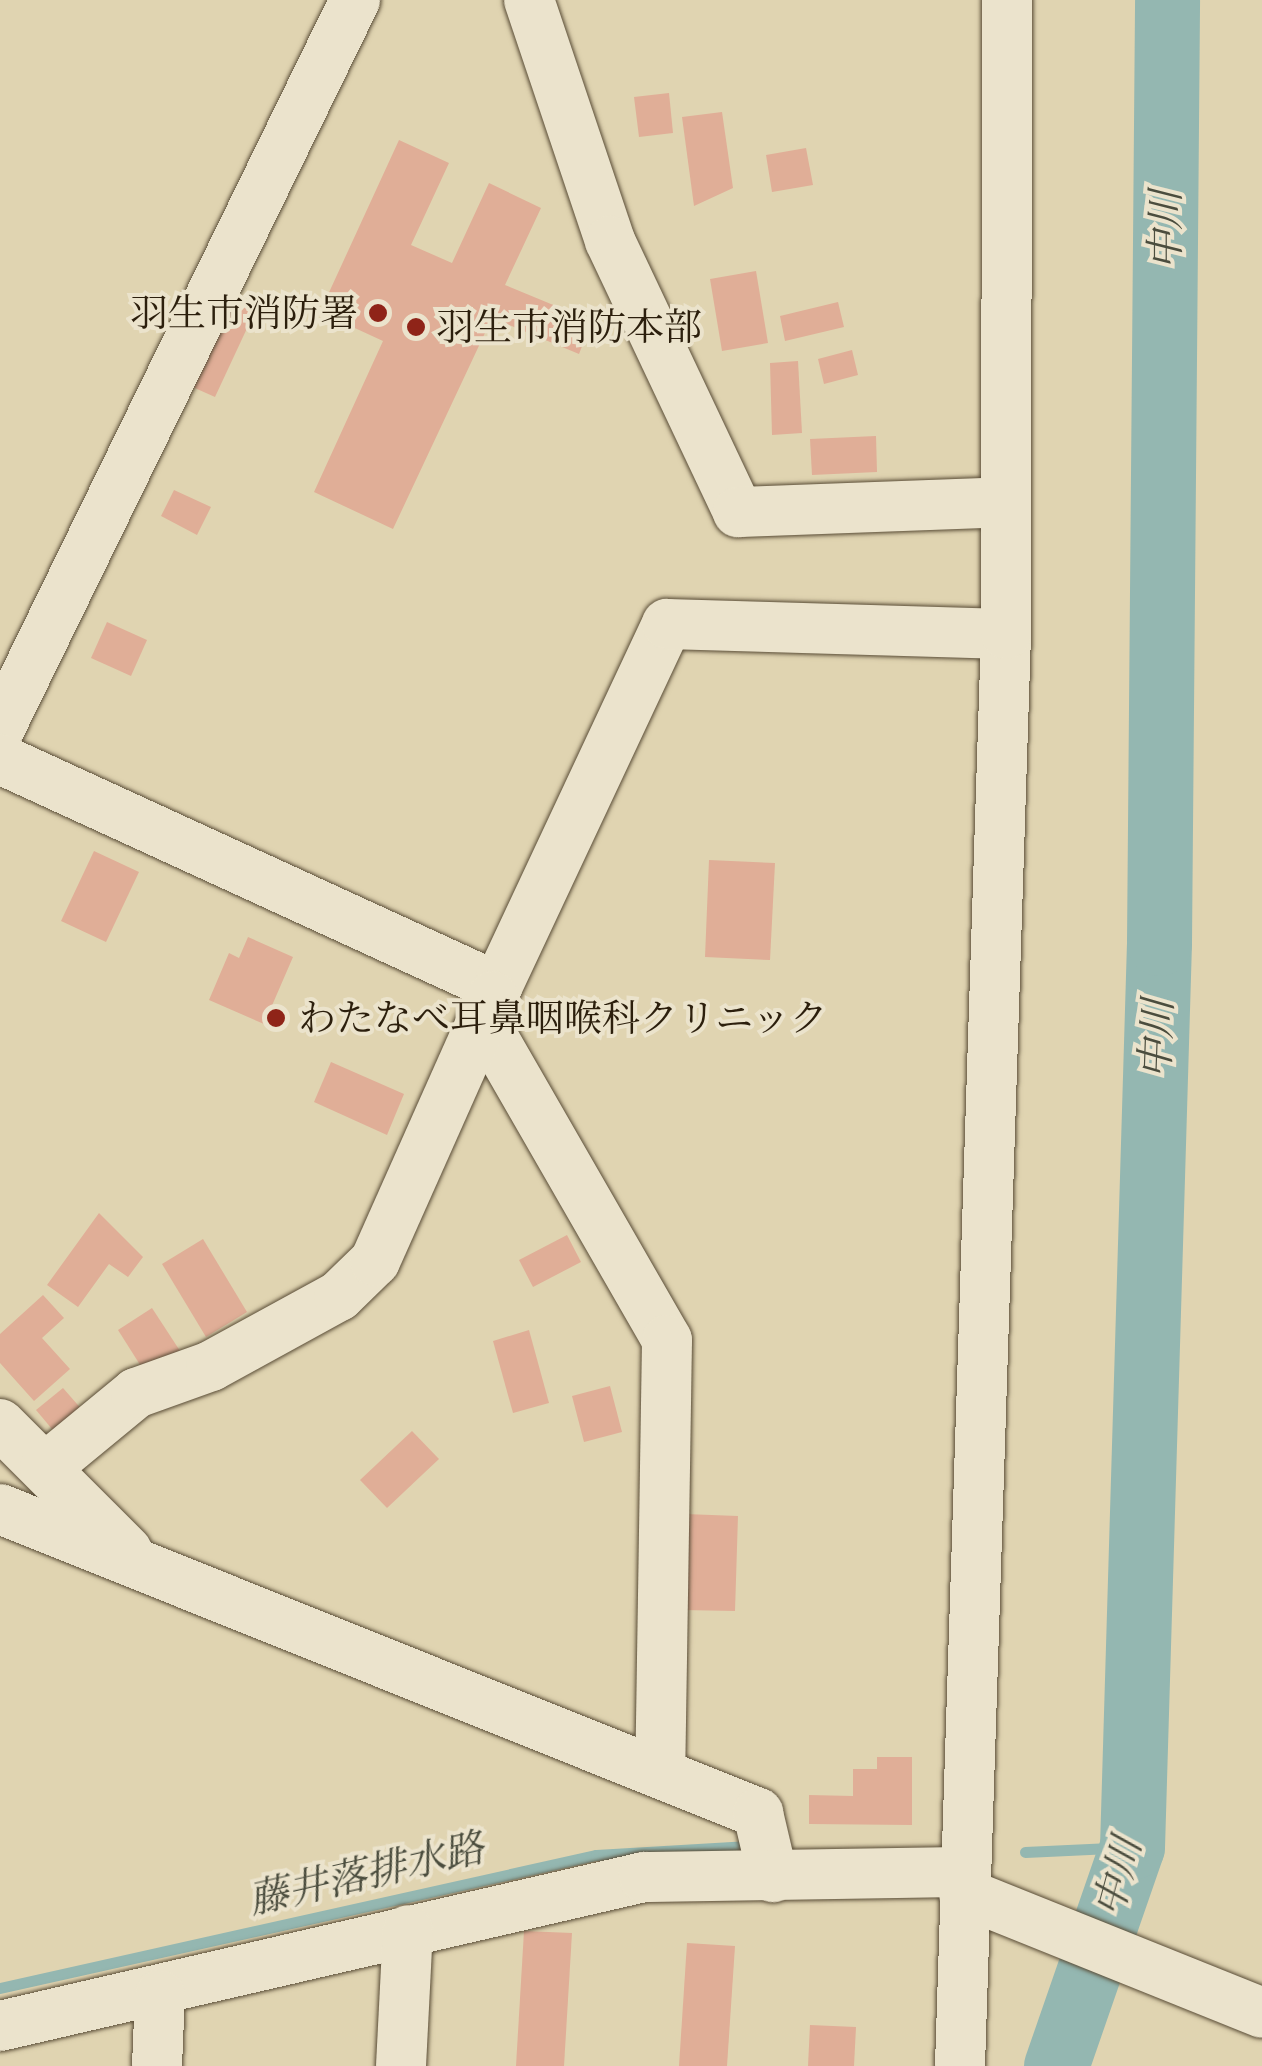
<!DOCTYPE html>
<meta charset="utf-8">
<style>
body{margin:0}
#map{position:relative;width:1262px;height:2066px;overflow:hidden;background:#e0d4b1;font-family:"EB Garamond","Noto Serif JP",serif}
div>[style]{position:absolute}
.stream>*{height:11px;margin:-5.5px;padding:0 5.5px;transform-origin:5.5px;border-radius:5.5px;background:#94b7b1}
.river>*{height:65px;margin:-32.5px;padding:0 32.5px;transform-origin:32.5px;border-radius:32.5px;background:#94b7b1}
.building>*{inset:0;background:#e0ae97}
.roads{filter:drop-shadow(0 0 2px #594c36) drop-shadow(0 0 2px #594c36)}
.minor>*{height:50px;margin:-25px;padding:0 25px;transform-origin:25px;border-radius:25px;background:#ebe3cc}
.dots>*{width:28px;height:28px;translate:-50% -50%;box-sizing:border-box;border:5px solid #ebe3cc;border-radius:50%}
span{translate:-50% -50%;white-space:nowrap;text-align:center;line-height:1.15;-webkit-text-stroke:8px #ebe3cc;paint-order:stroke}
.poi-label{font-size:38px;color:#2c1f0d}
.right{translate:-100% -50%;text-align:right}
.left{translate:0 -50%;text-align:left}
.water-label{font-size:40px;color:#4b4d3e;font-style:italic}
</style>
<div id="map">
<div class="stream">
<i style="left:1025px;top:1852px;width:107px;rotate:-2.7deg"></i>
<i style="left:0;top:1988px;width:611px;rotate:-12.58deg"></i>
<i style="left:596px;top:1855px;width:153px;rotate:-3.4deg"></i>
</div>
<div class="river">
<i style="left:1056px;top:2066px;width:232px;rotate:-70.9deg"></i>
<i style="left:1132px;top:1847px;width:904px;rotate:-88.29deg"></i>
<i style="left:1159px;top:943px;width:943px;rotate:-89.51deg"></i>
</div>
<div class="building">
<i style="clip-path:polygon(669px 93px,673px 133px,639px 137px,634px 97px)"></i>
<i style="clip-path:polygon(722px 112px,733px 188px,694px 206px,682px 117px)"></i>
<i style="clip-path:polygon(399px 140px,449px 163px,411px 245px,452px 263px,489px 183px,541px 208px,505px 285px,592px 321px,579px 354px,492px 318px,393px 529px,314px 492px,383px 341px,320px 312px)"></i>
<i style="clip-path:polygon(806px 148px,813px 185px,772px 192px,766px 155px)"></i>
<i style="clip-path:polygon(756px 271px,768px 343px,722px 351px,710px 279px)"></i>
<i style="clip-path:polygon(220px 292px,256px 309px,215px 397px,179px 381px)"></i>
<i style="clip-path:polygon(838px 302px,844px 327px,785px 341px,780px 316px)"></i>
<i style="clip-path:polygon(852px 350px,858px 375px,824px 384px,818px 359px)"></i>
<i style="clip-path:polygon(798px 361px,802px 433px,772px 435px,770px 363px)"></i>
<i style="clip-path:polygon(876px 436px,877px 472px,812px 475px,810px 439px)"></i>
<i style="clip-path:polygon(174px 490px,211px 507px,197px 535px,161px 516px)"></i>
<i style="clip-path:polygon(107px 622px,147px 640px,131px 676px,91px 658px)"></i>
<i style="clip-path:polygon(94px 851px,139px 872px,106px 942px,61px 921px)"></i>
<i style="clip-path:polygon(709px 860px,775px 863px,770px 960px,705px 957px)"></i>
<i style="clip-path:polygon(248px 937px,293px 957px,264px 1024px,209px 1000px,229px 953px,239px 958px)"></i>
<i style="clip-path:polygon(331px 1062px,404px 1094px,387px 1135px,314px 1102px)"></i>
<i style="clip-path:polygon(99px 1213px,143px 1257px,128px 1277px,109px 1264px,78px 1307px,47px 1285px)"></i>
<i style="clip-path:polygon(567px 1235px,581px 1262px,533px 1287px,519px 1260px)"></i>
<i style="clip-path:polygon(203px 1239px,247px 1312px,206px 1337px,162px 1264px)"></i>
<i style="clip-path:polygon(43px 1295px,64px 1318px,42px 1338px,70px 1369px,34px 1401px,0 1363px,0 1334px)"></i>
<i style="clip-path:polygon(152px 1308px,184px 1357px,149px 1379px,118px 1330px)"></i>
<i style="clip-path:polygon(529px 1330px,549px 1403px,513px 1413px,493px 1341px)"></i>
<i style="clip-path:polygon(610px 1386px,622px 1432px,584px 1442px,572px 1396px)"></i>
<i style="clip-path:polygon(63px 1388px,84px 1412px,57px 1435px,36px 1410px)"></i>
<i style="clip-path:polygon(412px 1431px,439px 1459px,387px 1508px,360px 1480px)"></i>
<i style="clip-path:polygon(685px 1514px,738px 1516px,735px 1611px,682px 1610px)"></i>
<i style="clip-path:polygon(877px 1757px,912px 1757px,912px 1825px,809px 1824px,809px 1795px,853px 1796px,853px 1769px,877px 1769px)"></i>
<i style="clip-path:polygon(524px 1931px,572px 1933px,564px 2066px,516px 2066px)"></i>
<i style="clip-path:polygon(687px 1943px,735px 1946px,727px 2066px,679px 2066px)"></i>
<i style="clip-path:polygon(810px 2025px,856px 2027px,854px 2066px,808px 2066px)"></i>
</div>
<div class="roads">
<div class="minor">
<i style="left:529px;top:0;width:254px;rotate:71.4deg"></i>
<i style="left:610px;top:241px;width:300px;rotate:64.7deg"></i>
<i style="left:738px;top:512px;width:268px;rotate:-2.1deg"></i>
<i style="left:0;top:728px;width:810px;rotate:-64deg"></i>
<i style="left:0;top:759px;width:547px;rotate:24.64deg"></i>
<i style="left:497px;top:987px;width:401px;rotate:-64.9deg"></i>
<i style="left:667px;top:624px;width:339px;rotate:1.7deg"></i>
<i style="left:483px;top:1020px;width:369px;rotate:60.1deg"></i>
<i style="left:667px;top:1340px;width:429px;rotate:90.9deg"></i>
<i style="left:0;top:1424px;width:180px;rotate:45deg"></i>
<i style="left:45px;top:1468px;width:118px;rotate:-39.5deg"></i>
<i style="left:136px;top:1393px;width:80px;rotate:-19.8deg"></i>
<i style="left:211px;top:1366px;width:146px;rotate:-28.7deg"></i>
<i style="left:339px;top:1296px;width:50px;rotate:-44.2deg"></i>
<i style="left:375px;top:1261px;width:290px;rotate:-66deg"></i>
<i style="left:0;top:1509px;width:817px;rotate:21.85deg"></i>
<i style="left:758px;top:1813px;width:66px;rotate:76.8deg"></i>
<i style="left:964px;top:1893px;width:321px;rotate:21.9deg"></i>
<i style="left:0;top:2026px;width:661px;rotate:-13.03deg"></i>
<i style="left:644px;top:1877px;width:321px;rotate:-0.9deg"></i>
<i style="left:157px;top:2066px;width:71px;rotate:-87.6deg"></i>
<i style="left:401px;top:2066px;width:136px;rotate:-87.1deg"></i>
<i style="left:960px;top:2066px;width:1433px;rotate:-88.16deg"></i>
<i style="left:1006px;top:634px;width:634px;rotate:-89.91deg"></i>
</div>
</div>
<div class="dots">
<i style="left:378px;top:313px;background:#8f2418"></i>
<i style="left:416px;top:327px;background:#8f2418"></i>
<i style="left:276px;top:1018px;background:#8f2418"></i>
</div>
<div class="poi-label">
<span class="right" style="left:358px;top:313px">羽生市消防署</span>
<span class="left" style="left:436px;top:327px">羽生市消防本部</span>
<span class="left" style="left:298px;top:1018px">わたなべ耳鼻咽喉科クリニック</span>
</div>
<div class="water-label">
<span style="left:1165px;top:230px;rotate:-90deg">中川</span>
<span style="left:1156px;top:1039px;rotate:-88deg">中川</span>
<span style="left:366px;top:1873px;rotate:-13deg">藤井落排水路</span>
<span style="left:1117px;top:1877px;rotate:-75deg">中川</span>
</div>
</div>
